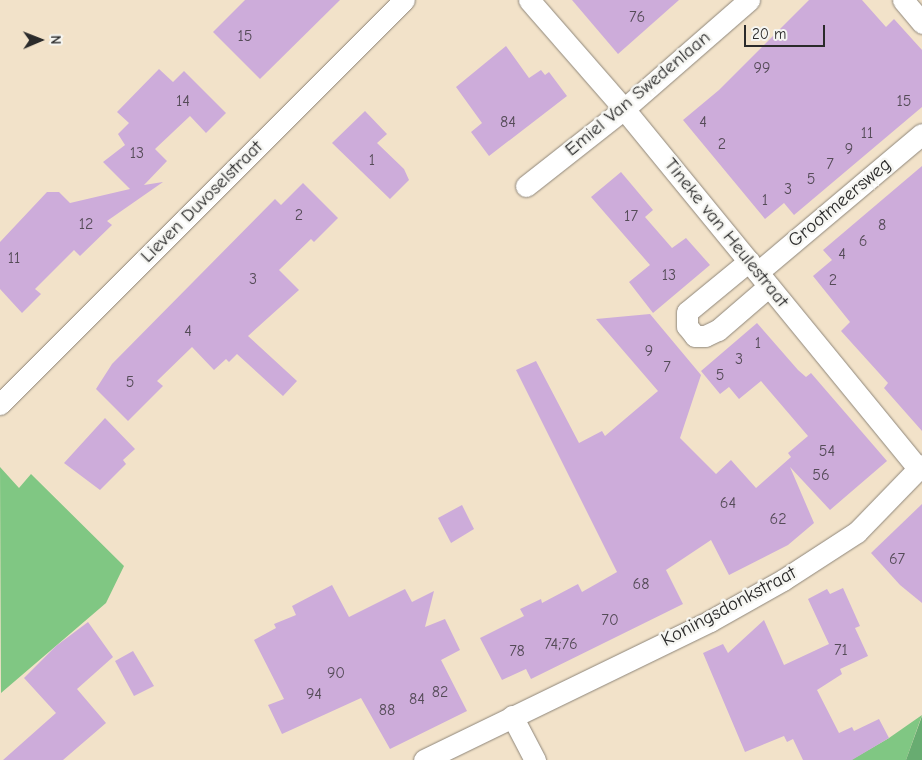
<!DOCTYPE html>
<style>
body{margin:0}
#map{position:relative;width:922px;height:760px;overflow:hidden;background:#f2e2c9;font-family:"Comic Neue",sans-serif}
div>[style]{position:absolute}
.green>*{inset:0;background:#80c783}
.forest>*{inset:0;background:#68ac71}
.building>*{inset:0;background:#cdacda}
.roads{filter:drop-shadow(0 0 1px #8e867a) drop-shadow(0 0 1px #8e867a)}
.street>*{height:21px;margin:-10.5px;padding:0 10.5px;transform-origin:10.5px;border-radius:10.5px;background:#fff}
span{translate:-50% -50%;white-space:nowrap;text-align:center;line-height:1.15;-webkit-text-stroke:5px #f6f6f2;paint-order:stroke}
.number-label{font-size:16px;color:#544b57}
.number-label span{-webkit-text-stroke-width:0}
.street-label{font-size:19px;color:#2b2b2b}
.north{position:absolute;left:15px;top:15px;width:50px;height:50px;-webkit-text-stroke:4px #f6f6f2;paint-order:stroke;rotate:89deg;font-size:14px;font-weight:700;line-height:20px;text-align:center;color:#2b2b2b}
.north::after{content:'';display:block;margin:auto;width:18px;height:22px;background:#2b2b2b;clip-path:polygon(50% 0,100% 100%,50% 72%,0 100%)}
.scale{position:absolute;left:744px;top:25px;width:81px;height:22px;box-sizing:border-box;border:2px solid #2b2b2b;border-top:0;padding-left:6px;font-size:15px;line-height:18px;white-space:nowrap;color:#2b2b2b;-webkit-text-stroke:4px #f6f6f2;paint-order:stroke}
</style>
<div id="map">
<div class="green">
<i style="clip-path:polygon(0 467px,19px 488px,31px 474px,124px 566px,106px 603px,1px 693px)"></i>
<i style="clip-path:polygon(922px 715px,906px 760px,851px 760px,889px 738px)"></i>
</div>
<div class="forest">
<i style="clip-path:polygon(922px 716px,922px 760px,906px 760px)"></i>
</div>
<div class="building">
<i style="clip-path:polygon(245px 0,340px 0,260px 79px,213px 32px)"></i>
<i style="clip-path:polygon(572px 0,679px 0,618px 54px)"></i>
<i style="clip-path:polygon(809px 0,862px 0,886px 27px,894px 19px,922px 50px,922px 107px,794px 215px,784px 203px,765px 219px,683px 120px,719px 90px)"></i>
<i style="clip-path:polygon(506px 46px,529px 78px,541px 70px,545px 75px,549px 72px,567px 96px,489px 156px,471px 132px,482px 123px,456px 87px)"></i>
<i style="clip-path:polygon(159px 69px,173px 82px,184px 71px,226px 113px,206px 133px,190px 116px,155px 149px,167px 161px,144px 185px,163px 182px,107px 221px,112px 225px,80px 256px,74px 250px,35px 289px,41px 294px,22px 313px,0 289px,0 242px,47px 192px,59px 192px,70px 203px,130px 189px,103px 162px,125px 145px,118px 134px,129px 123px,117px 112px)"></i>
<i style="clip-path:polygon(365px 111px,387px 134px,377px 143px,404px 169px,409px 180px,390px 199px,332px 143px)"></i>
<i style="clip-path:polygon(922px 166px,922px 431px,884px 388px,888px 383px,841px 331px,850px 322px,813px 276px,832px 260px,823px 250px)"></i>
<i style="clip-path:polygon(621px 172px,653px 210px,645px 217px,672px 248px,686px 238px,710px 265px,653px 313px,629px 282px,650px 265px,591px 197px)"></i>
<i style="clip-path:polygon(303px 183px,338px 218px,314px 242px,311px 239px,279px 270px,299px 290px,248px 336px,297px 381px,283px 396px,237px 354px,229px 362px,226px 359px,214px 370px,192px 347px,157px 381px,163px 386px,128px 421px,96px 389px,112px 364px,275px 199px,281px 205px)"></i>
<i style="clip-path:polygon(650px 314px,701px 375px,680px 438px,716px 474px,731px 460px,756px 488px,791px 457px,788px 453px,808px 436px,761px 381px,739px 399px,729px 387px,720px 394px,701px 371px,757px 323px,798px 370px,806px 377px,811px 373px,887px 461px,830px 510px,790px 467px,814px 523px,788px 545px,729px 575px,711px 540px,666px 570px,683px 604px,531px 679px,526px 669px,502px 680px,480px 638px,524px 616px,520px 609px,541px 599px,542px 603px,578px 584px,582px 592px,617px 572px,516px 370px,536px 361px,579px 443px,602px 431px,605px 436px,658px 391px,596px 319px)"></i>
<i style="clip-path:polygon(105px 418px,135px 449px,123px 460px,126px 464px,100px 490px,64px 463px)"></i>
<i style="clip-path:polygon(922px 504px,922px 603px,900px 585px,871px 553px)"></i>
<i style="clip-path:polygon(462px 505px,474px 529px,451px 543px,438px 518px)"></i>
<i style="clip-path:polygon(332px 585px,349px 617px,405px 589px,412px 602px,434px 591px,425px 627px,445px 619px,460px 650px,441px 660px,467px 711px,390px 749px,361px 698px,282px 734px,268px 705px,284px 699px,254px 640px,276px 628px,274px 624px,296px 615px,292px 606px)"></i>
<i style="clip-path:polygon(843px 588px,860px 626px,855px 628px,868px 656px,840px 669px,842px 674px,817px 690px,839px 733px,852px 727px,854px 731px,879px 719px,889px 738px,852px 760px,803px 760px,793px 739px,787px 742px,784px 736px,745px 752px,703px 653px,723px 644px,728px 653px,764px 620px,784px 665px,829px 644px,808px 599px,827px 589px,830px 594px)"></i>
<i style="clip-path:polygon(88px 622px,113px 657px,77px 689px,106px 723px,63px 760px,3px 760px,56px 713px,24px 678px,56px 646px)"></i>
<i style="clip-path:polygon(133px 651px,154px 686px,134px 696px,115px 661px)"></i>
</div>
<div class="roads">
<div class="street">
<i style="left:529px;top:0;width:145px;rotate:48.9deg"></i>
<i style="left:624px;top:109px;width:465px;rotate:50.7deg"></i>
<i style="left:903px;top:0;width:30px;rotate:50deg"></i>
<i style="left:526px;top:186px;width:125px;rotate:-38.2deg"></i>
<i style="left:624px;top:109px;width:166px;rotate:-41.1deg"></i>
<i style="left:749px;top:261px;width:80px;rotate:140.6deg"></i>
<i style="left:687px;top:312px;width:14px;rotate:90deg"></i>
<i style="left:687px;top:326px;width:13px;rotate:51deg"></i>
<i style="left:695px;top:336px;width:10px"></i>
<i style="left:705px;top:336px;width:14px;rotate:-25deg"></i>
<i style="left:718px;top:330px;width:67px;rotate:-40.8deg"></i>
<i style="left:758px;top:272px;width:214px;rotate:-40.1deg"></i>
<i style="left:0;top:404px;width:571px;rotate:-45deg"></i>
<i style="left:512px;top:716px;width:50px;rotate:62.4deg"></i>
<i style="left:424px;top:760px;width:318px;rotate:-25.9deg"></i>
<i style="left:710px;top:621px;width:84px;rotate:-29.3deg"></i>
<i style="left:783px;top:580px;width:88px;rotate:-33deg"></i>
<i style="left:857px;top:532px;width:93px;rotate:-45.9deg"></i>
</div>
</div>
<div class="number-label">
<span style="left:637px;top:17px">76</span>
<span style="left:245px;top:36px">15</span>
<span style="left:762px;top:68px">99</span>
<span style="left:183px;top:101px">14</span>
<span style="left:904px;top:101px">15</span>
<span style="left:508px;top:122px">84</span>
<span style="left:703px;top:122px">4</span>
<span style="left:867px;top:133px">11</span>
<span style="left:722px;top:144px">2</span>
<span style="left:849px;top:149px">9</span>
<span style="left:137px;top:153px">13</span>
<span style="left:372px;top:160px">1</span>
<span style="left:830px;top:164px">7</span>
<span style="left:811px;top:179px">5</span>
<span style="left:788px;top:189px">3</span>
<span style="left:765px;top:200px">1</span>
<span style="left:299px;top:215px">2</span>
<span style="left:631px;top:216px">17</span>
<span style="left:86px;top:224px">12</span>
<span style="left:882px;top:225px">8</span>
<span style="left:863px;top:241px">6</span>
<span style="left:842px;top:254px">4</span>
<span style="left:14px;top:258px">11</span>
<span style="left:669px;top:275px">13</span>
<span style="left:253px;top:279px">3</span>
<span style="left:833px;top:280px">2</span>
<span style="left:188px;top:331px">4</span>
<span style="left:758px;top:343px">1</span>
<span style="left:649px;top:351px">9</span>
<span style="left:739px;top:359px">3</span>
<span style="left:667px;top:367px">7</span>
<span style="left:720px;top:375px">5</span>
<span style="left:130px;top:382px">5</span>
<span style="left:827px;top:451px">54</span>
<span style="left:821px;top:475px">56</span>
<span style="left:728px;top:503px">64</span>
<span style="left:778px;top:519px">62</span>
<span style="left:897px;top:559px">67</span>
<span style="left:641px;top:584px">68</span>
<span style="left:610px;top:620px">70</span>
<span style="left:561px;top:644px">74;76</span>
<span style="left:841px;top:650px">71</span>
<span style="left:517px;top:651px">78</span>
<span style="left:336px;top:673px">90</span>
<span style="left:440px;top:692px">82</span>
<span style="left:314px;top:694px">94</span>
<span style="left:417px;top:699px">84</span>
<span style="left:387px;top:710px">88</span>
</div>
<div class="street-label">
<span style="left:638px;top:94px;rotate:-40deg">Emiel Van Swedenlaan</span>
<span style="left:202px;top:202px;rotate:-45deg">Lieven Duvoselstraat</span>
<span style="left:840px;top:203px;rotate:-40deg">Grootmeersweg</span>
<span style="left:726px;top:233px;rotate:51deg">Tineke van Heulestraat</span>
<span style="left:729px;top:607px;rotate:-28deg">Koningsdonkstraat</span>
</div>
<div class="north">N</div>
<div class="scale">20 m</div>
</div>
